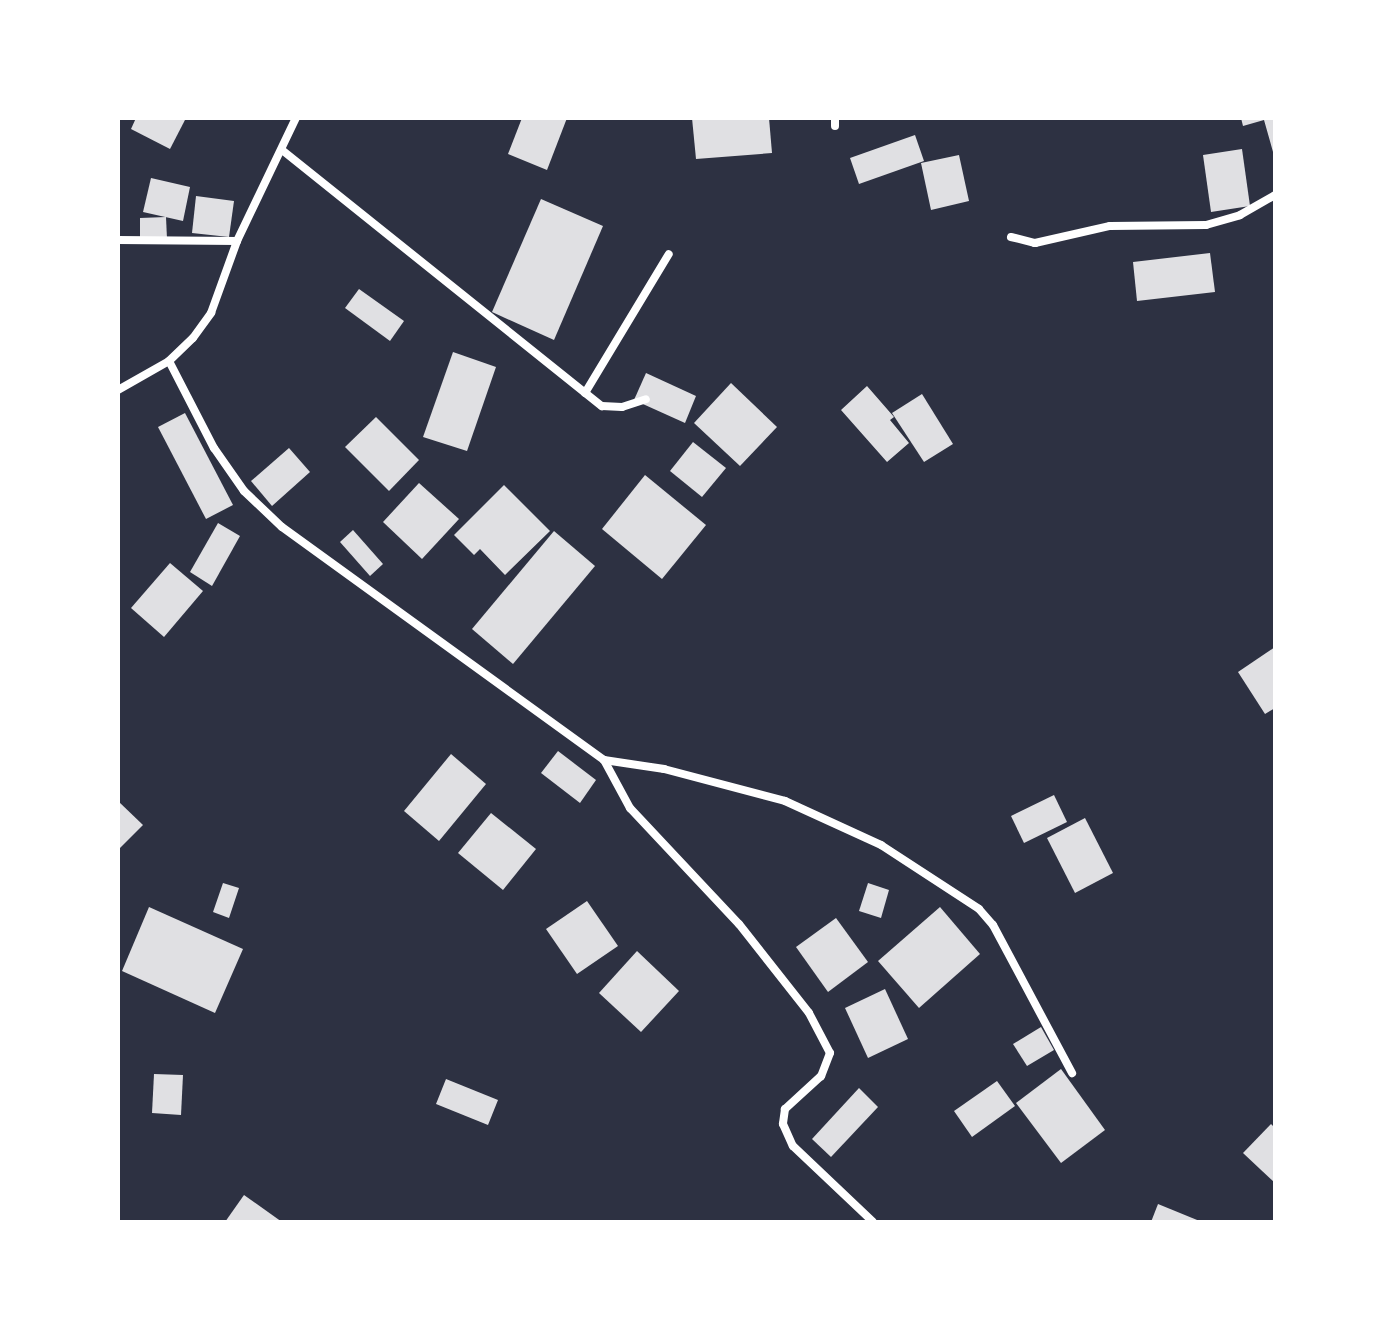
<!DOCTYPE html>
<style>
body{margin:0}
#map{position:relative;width:1393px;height:1340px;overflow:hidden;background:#2d3142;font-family:"IBM Plex Sans",sans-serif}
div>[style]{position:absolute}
.building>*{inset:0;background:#e0e0e3}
.minor>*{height:8px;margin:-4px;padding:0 4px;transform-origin:4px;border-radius:4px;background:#fff}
span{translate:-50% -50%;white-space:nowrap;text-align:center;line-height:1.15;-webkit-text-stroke:8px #fff;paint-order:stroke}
.frame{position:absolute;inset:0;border:120px solid #fff;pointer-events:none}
</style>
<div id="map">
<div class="building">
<i style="clip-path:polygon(136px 118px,186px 118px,170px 149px,131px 129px)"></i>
<i style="clip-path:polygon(522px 118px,567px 118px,547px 170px,508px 154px)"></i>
<i style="clip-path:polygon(692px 118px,769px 118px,772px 153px,696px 159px)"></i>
<i style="clip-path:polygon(1241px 118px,1275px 118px,1275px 159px,1264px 120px,1243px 126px)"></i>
<i style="clip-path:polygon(915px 135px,924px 161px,859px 184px,850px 158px)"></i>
<i style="clip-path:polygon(1242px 149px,1250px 206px,1211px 212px,1203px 155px)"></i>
<i style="clip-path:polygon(959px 155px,969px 201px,931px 210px,921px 163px)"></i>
<i style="clip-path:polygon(151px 178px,190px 187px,183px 221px,143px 212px)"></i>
<i style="clip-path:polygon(196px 196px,234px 201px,229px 237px,192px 233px)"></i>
<i style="clip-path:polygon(541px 199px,603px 226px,554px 340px,492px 312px)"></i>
<i style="clip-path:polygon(166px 217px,167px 239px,140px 239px,140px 218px)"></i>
<i style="clip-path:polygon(1210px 253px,1215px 292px,1137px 301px,1133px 262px)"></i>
<i style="clip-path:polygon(359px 289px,404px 321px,390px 341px,345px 308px)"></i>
<i style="clip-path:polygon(453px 352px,496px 367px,467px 451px,423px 437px)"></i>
<i style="clip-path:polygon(646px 373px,696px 396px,685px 423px,634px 400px)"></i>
<i style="clip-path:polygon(731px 383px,777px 427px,740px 466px,694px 423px)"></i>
<i style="clip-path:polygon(867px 386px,894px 417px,890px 420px,909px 443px,887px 462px,841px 410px)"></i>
<i style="clip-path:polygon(922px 394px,953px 444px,924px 462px,892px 413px)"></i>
<i style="clip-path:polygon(185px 413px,233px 505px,206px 519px,158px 427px)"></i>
<i style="clip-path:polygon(376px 417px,419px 460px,389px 491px,345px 447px)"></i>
<i style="clip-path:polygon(693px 442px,726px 468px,702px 497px,670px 471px)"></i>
<i style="clip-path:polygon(289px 448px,310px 472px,272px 506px,251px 481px)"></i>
<i style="clip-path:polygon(645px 475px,706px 525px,662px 579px,602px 529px)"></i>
<i style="clip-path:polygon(419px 483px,459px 519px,422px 559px,383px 522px)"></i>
<i style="clip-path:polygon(504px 485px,550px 531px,505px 575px,480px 549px,474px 555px,454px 535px)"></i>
<i style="clip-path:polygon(218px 523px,240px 536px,212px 586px,190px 572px)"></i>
<i style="clip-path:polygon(353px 530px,383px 564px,370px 576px,340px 542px)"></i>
<i style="clip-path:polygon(554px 531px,595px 566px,513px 664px,472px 629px)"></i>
<i style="clip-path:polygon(170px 563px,203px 591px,164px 637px,131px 608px)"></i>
<i style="clip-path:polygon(1275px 647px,1275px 708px,1265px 714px,1238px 672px)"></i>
<i style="clip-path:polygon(558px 751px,596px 780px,580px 803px,541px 773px)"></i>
<i style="clip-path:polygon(451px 754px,486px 784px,439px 841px,404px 811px)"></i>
<i style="clip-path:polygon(1054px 795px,1067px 822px,1024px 843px,1011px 816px)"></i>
<i style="clip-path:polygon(118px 801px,143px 825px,118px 850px)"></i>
<i style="clip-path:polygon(491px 813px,536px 849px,503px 890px,458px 853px)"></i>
<i style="clip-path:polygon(1085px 818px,1113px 873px,1075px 893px,1047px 838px)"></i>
<i style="clip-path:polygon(223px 883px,239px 888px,229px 918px,213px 912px)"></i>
<i style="clip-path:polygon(868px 883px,889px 890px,881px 918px,859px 911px)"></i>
<i style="clip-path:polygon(587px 901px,618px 946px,577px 974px,546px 929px)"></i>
<i style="clip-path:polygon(149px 907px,243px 949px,215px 1013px,122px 971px)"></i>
<i style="clip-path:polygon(940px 907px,980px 954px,919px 1008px,878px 961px)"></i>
<i style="clip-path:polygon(836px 918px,868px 962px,828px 992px,796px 947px)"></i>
<i style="clip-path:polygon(637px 951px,679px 991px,641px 1032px,599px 993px)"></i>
<i style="clip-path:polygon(885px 989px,908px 1039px,868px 1058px,845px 1008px)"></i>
<i style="clip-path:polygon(1041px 1027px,1054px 1050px,1027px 1066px,1013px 1044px)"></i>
<i style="clip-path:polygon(1061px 1069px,1105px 1130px,1061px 1163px,1016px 1103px)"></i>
<i style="clip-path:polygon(154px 1074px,183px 1075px,181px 1115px,152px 1113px)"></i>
<i style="clip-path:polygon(446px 1079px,498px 1100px,488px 1125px,436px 1104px)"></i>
<i style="clip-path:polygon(997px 1081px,1015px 1106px,972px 1137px,954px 1111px)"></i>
<i style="clip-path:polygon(859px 1088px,878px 1107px,831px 1157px,812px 1139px)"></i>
<i style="clip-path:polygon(1271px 1124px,1275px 1128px,1275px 1183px,1243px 1153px)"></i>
<i style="clip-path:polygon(244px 1195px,282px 1222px,225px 1222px)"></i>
<i style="clip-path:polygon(1158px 1204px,1202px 1222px,1151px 1222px)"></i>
</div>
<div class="minor">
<i style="left:835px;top:126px;width:8px;rotate:-90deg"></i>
<i style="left:282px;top:150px;width:410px;rotate:38.7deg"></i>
<i style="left:602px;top:406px;width:20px;rotate:3deg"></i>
<i style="left:622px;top:407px;width:25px;rotate:-18deg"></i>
<i style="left:1011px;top:237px;width:25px;rotate:14deg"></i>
<i style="left:1035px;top:243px;width:77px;rotate:-12.8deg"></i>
<i style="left:1110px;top:226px;width:96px;rotate:-0.6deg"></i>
<i style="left:1206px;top:225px;width:35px;rotate:-16deg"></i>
<i style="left:1240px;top:215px;width:40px;rotate:-29.7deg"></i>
<i style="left:118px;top:240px;width:119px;rotate:0.5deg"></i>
<i style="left:169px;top:361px;width:98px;rotate:62.7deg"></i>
<i style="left:214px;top:448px;width:52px;rotate:55.1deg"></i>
<i style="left:244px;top:491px;width:52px;rotate:43.5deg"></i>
<i style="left:282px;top:527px;width:397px;rotate:35.9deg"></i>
<i style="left:604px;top:760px;width:55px;rotate:61.6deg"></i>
<i style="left:630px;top:808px;width:159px;rotate:46.8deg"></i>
<i style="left:739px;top:924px;width:113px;rotate:51.8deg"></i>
<i style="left:809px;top:1013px;width:45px;rotate:62.3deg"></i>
<i style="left:830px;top:1053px;width:25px;rotate:111deg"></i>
<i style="left:821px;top:1076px;width:49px;rotate:137.5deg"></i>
<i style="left:785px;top:1109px;width:15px;rotate:98deg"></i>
<i style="left:783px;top:1124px;width:24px;rotate:66deg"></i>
<i style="left:793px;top:1146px;width:110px;rotate:43.5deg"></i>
<i style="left:118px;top:390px;width:59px;rotate:-29.6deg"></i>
<i style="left:169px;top:361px;width:33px;rotate:-44deg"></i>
<i style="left:193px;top:338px;width:31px;rotate:-54deg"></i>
<i style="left:211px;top:313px;width:77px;rotate:-70.1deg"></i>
<i style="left:237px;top:241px;width:136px;rotate:-64.4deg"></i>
<i style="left:585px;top:393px;width:162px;rotate:-58.9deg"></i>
<i style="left:604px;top:760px;width:61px;rotate:8.5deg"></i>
<i style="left:664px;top:769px;width:125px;rotate:14.8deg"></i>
<i style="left:785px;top:801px;width:106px;rotate:24.6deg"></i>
<i style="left:881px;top:845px;width:117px;rotate:33.1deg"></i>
<i style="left:979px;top:909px;width:21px;rotate:49deg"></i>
<i style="left:993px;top:925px;width:168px;rotate:61.9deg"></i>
</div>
<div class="frame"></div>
</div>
